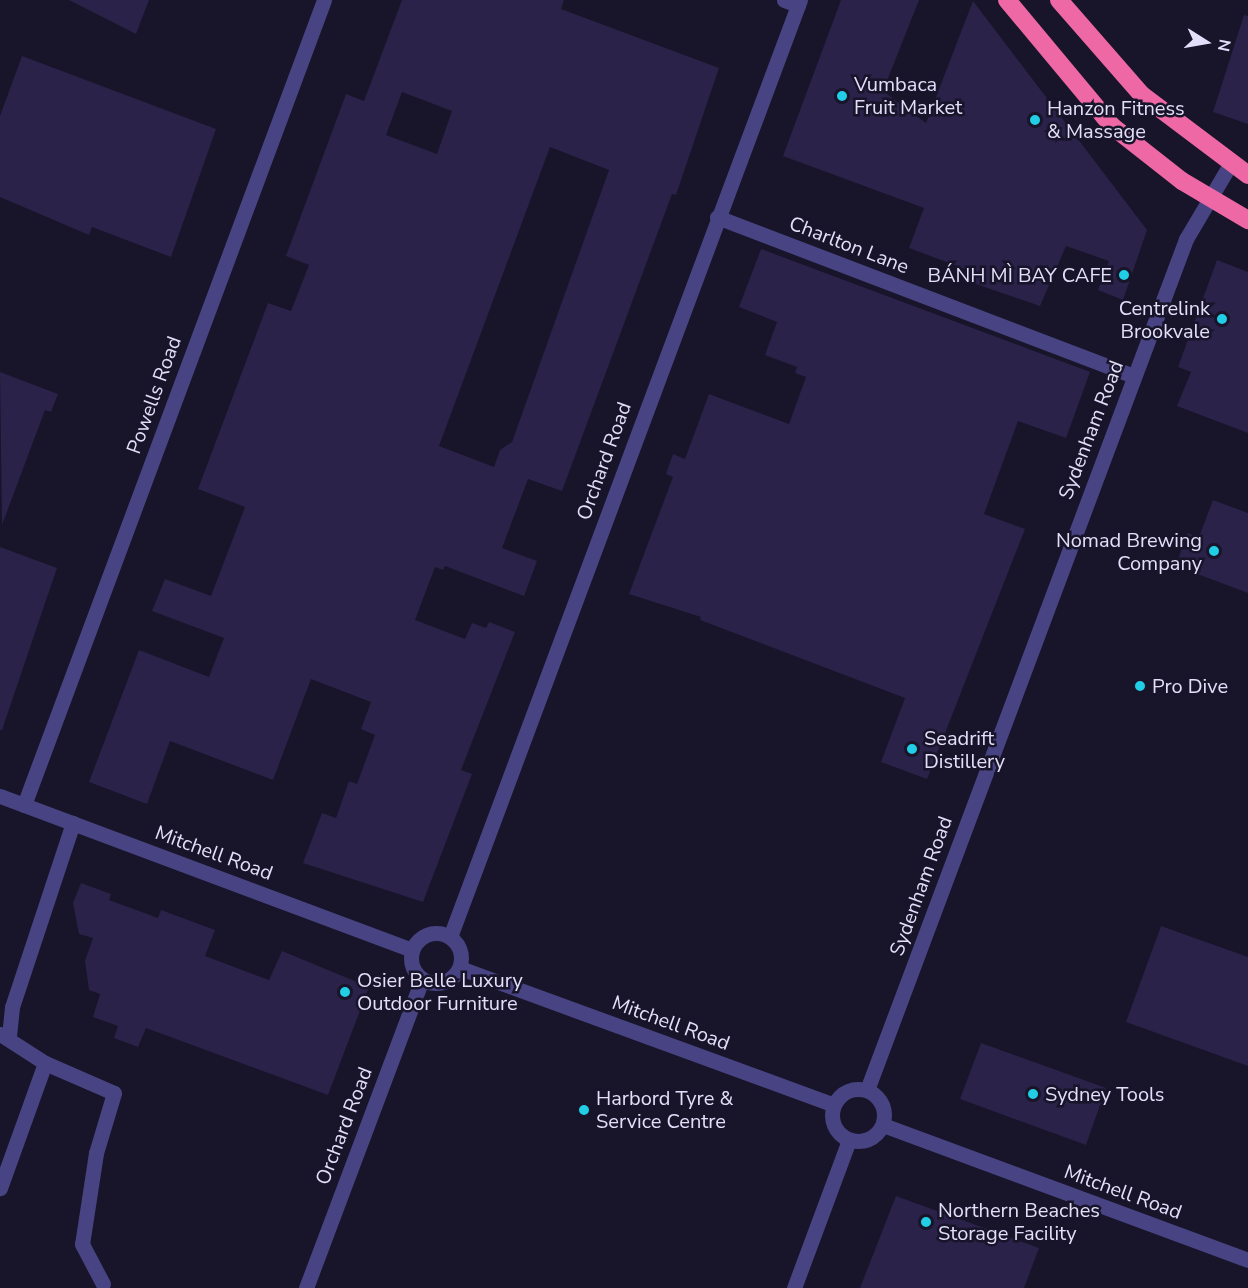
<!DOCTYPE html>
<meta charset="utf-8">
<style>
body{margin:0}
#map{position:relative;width:1248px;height:1288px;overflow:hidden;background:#181429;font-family:"Nunito Sans",sans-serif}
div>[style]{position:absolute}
.building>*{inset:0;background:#2a2248}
.minor>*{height:15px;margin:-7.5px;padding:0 7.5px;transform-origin:7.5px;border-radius:7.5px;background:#484483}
.minor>.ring{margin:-7.5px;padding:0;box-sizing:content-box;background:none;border:15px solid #484483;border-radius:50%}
.highway>*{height:18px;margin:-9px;padding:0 9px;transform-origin:9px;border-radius:9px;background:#ee68a5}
.dots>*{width:16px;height:16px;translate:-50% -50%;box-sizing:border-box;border:3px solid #181429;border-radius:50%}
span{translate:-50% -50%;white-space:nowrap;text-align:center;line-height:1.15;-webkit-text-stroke:5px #181429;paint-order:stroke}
.poi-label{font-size:20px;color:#e3dffb}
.left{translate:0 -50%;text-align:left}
.right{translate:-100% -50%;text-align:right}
.street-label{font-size:20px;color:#e3dffb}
.north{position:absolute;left:1176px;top:12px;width:60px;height:60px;-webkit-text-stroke:4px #181429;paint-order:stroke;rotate:101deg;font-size:16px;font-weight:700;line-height:24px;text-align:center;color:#e3dffb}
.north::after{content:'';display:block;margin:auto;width:21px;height:27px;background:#e3dffb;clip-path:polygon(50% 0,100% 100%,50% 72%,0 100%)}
</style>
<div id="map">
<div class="building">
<i style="clip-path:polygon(69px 0,149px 0,136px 34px)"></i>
<i style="clip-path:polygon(evenodd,402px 0,564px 0,561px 9px,719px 68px,676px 195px,672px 194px,562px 491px,528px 479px,502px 548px,537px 561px,524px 596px,445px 566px,443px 570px,435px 567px,415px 620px,465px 639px,472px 623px,486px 628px,489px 622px,515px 632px,461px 770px,472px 774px,423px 902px,303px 863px,322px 813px,336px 818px,349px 781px,357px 784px,375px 735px,361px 729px,371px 702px,311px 679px,273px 780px,170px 741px,147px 804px,89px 782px,139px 650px,209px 677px,224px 638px,152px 611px,165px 579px,211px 596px,245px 507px,198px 489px,268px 303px,291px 311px,309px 265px,286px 256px,346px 94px,364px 101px,402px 0,402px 92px,452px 111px,437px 154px,386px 135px,402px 92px,402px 0,550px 147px,609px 170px,512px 442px,500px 450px,494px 467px,439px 446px,550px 147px)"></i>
<i style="clip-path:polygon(841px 0,919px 0,883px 91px,926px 123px,973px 1px,1147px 230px,1123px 300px,1098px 290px,1109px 261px,1066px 246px,1040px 306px,973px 283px,976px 273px,909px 248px,924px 208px,783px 156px)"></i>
<i style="clip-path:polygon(1244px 15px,1248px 16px,1248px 124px,1213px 112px)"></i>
<i style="clip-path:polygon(22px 56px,216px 129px,171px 257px,92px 227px,89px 235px,0 197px,0 116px)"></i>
<i style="clip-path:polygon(761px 249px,1090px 372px,1066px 438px,1018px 421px,984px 514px,1025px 529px,927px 779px,881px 762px,905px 698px,700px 620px,701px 617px,629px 594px,673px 477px,666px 474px,673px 454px,685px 459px,709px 394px,789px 424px,806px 377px,795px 373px,797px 367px,765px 355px,777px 322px,739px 307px)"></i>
<i style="clip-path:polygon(1217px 260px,1248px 272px,1248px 433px,1177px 406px,1191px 372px,1178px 367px)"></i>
<i style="clip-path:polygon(0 372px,58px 394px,51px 412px,45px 410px,2px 525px)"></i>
<i style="clip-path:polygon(1213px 500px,1248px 513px,1248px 593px,1176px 566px,1187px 533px,1199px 537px)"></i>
<i style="clip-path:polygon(0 547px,57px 568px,2px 730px,0 730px)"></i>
<i style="clip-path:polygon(81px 883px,111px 894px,109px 900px,158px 918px,161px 910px,215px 930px,205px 956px,269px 980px,282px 951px,369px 987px,328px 1095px,146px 1028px,138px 1047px,114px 1038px,118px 1026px,93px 1017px,100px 994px,89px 990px,85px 961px,93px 938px,79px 934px,73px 903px)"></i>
<i style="clip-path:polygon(1161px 926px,1248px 957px,1248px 1066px,1126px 1022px)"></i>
<i style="clip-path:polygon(981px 1043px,1106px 1088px,1086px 1145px,960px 1099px)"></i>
<i style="clip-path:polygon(896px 1196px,1039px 1248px,1024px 1288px,860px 1288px)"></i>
</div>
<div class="minor">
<i style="left:784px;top:0;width:15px;rotate:20deg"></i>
<i style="left:717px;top:217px;width:446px;rotate:20.9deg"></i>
<i style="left:0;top:796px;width:440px;rotate:20.5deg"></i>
<i style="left:24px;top:805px;width:859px;rotate:-69.56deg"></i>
<i class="ring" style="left:411px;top:933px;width:35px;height:35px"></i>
<i style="left:450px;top:937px;width:1000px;rotate:-69.52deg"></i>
<i style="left:460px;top:968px;width:398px;rotate:20.1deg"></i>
<i style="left:0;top:1034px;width:54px;rotate:32.8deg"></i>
<i style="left:45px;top:1063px;width:133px;rotate:109.8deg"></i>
<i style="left:9px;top:1036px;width:29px;rotate:-84deg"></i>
<i style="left:12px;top:1007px;width:194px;rotate:-71.7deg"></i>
<i style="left:45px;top:1063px;width:75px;rotate:23.5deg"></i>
<i style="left:114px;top:1093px;width:63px;rotate:106.7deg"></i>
<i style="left:96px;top:1153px;width:92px;rotate:98.7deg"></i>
<i style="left:82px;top:1244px;width:45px;rotate:62.3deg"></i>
<i class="ring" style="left:832px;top:1089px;width:37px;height:37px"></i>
<i style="left:867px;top:1090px;width:909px;rotate:-69.45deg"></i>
<i style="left:1186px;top:239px;width:88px;rotate:-59.4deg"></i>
<i style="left:883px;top:1125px;width:389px;rotate:20.3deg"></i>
<i style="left:306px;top:1288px;width:330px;rotate:-69.4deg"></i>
<i style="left:794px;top:1288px;width:158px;rotate:-69.6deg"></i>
</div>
<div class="highway">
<i style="left:1007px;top:0;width:164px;rotate:50.2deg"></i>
<i style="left:1112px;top:126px;width:89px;rotate:38.2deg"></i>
<i style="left:1182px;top:181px;width:77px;rotate:30.6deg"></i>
<i style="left:1059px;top:0;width:126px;rotate:48.9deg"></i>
<i style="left:1142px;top:95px;width:133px;rotate:37deg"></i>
</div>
<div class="dots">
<i style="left:842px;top:96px;background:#21cee6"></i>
<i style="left:1035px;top:120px;background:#21cee6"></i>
<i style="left:1124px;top:275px;background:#21cee6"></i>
<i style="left:1222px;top:319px;background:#21cee6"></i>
<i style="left:1214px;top:551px;background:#21cee6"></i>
<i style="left:1140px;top:686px;background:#21cee6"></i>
<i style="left:912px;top:749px;background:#21cee6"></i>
<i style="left:345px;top:992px;background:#21cee6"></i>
<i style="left:1033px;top:1094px;background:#21cee6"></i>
<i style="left:584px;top:1110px;background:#21cee6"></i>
<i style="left:926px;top:1222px;background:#21cee6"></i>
</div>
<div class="poi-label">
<span class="left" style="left:854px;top:96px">Vumbaca<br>Fruit Market</span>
<span class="left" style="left:1047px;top:120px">Hanzon Fitness<br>&amp; Massage</span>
<span class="right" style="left:1112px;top:275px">BÁNH MÌ BAY CAFE</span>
<span class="right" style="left:1210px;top:320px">Centrelink<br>Brookvale</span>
<span class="right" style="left:1202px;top:552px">Nomad Brewing<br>Company</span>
<span class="left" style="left:1152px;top:686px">Pro Dive</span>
<span class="left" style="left:924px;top:750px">Seadrift<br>Distillery</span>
<span class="left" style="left:357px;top:992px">Osier Belle Luxury<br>Outdoor Furniture</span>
<span class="left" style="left:1045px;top:1094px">Sydney Tools</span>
<span class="left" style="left:596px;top:1110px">Harbord Tyre &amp;<br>Service Centre</span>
<span class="left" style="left:938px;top:1222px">Northern Beaches<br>Storage Facility</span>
</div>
<div class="street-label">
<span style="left:849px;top:245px;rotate:21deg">Charlton Lane</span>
<span style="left:154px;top:395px;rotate:-70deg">Powells Road</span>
<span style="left:1091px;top:430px;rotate:-69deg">Sydenham Road</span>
<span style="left:604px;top:461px;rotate:-70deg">Orchard Road</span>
<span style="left:214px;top:853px;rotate:20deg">Mitchell Road</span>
<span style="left:921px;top:886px;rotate:-70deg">Sydenham Road</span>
<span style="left:671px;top:1023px;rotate:20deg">Mitchell Road</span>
<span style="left:344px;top:1126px;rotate:-69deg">Orchard Road</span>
<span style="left:1123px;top:1192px;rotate:20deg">Mitchell Road</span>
</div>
<div class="north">N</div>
</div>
